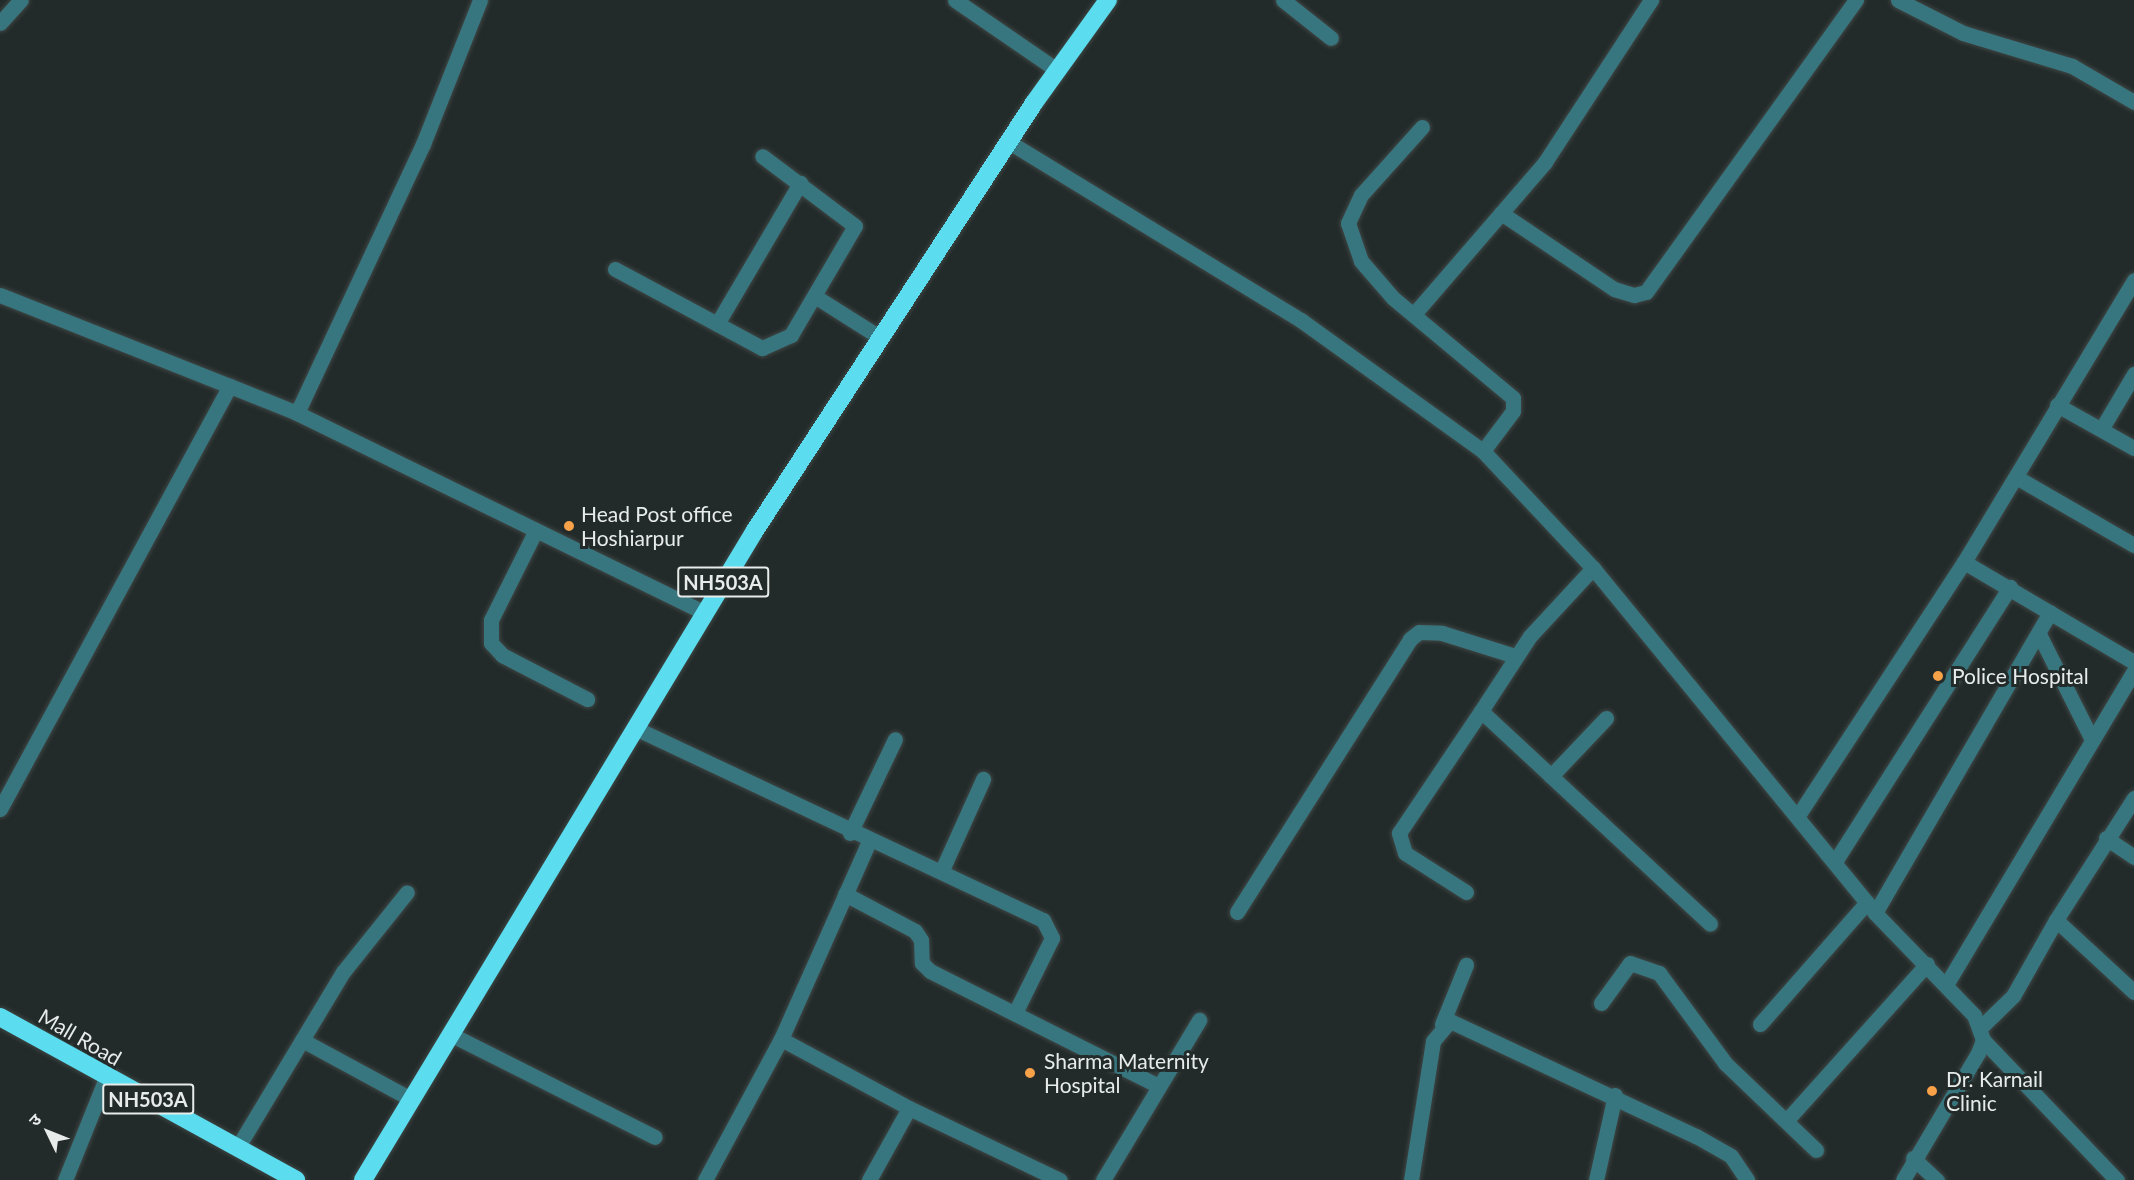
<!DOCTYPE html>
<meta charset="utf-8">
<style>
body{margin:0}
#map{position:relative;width:2134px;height:1180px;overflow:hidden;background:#232b2a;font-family:Lato,"Noto Sans Devanagari",sans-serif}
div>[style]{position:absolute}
.roads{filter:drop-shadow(0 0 2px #3e4645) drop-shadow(0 0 2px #3e4645)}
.minor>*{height:15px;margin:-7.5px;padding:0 7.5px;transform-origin:7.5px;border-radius:7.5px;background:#38767f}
.highway>*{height:18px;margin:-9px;padding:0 9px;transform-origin:9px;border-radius:9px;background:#5bddef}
.dots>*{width:16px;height:16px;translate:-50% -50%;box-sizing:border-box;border:3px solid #232b2a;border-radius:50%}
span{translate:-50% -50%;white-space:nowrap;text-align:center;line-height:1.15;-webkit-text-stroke:6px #232b2a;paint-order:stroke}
.shield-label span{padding:2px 4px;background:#232b2a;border:2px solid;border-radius:4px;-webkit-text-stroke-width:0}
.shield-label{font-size:20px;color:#e7eceb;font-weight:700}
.poi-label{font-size:21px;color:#e7eceb}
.left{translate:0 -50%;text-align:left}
.street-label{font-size:21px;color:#e7eceb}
.north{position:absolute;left:18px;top:1102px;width:60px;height:60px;-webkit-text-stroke:4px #232b2a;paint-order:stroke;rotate:313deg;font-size:16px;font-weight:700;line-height:24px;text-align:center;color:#e7eceb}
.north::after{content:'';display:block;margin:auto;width:21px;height:27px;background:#e7eceb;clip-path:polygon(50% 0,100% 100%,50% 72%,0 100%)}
</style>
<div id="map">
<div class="roads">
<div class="minor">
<i style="left:955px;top:0;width:124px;rotate:34.5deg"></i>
<i style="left:1283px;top:0;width:61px;rotate:38.4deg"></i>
<i style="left:1898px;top:0;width:73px;rotate:26.9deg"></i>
<i style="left:1963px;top:33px;width:114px;rotate:16.8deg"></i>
<i style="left:2072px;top:66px;width:72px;rotate:30.1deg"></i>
<i style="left:0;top:23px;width:31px;rotate:-48deg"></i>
<i style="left:1422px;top:127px;width:91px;rotate:131.9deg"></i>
<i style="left:1361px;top:195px;width:31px;rotate:115deg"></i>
<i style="left:1348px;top:223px;width:40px;rotate:71.1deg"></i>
<i style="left:1361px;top:261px;width:49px;rotate:49.1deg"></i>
<i style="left:1393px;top:298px;width:156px;rotate:39.8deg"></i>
<i style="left:1513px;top:398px;width:13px;rotate:90deg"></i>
<i style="left:1513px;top:411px;width:50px;rotate:126.9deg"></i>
<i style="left:1009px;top:142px;width:343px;rotate:31.4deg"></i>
<i style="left:1302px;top:321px;width:223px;rotate:35.7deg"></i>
<i style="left:1483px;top:451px;width:161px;rotate:46.8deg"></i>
<i style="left:1593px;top:568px;width:446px;rotate:50.7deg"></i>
<i style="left:1875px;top:913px;width:142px;rotate:45.9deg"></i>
<i style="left:1974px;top:1015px;width:27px;rotate:70deg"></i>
<i style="left:1983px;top:1040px;width:14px;rotate:111deg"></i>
<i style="left:1978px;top:1053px;width:147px;rotate:120.6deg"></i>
<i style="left:1501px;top:213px;width:136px;rotate:33.9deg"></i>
<i style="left:1614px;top:289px;width:21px;rotate:17deg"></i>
<i style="left:1634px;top:295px;width:12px;rotate:-14deg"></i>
<i style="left:1646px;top:292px;width:360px;rotate:-54.3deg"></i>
<i style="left:615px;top:269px;width:167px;rotate:28.3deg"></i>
<i style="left:762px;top:348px;width:32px;rotate:-24deg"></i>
<i style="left:791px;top:335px;width:126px;rotate:-59.6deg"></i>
<i style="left:855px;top:226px;width:116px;rotate:-143deg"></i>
<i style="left:0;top:295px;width:247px;rotate:21.6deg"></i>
<i style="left:816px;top:297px;width:77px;rotate:32.2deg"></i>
<i style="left:1414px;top:314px;width:201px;rotate:-49.2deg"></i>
<i style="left:1545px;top:162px;width:194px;rotate:-56.8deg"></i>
<i style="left:717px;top:324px;width:164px;rotate:-59.5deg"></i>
<i style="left:2057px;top:405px;width:88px;rotate:29.2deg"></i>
<i style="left:297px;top:413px;width:297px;rotate:-64.9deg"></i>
<i style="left:423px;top:144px;width:155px;rotate:-68.4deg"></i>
<i style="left:2102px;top:428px;width:63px;rotate:-59.3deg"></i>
<i style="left:2016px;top:477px;width:136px;rotate:30deg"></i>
<i style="left:534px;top:534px;width:96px;rotate:116.6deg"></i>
<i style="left:491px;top:620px;width:23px;rotate:90deg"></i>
<i style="left:491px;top:643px;width:16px;rotate:47deg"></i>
<i style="left:502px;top:655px;width:96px;rotate:27.4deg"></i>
<i style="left:1964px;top:562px;width:197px;rotate:30.5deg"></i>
<i style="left:1593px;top:568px;width:93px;rotate:132.8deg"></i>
<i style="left:1530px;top:636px;width:90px;rotate:123.2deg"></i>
<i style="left:1481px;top:711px;width:96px;rotate:42.9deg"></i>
<i style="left:1551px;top:776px;width:80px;rotate:-46.5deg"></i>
<i style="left:2039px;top:634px;width:116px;rotate:63.4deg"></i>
<i style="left:637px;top:729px;width:449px;rotate:25.2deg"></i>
<i style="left:1043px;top:920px;width:20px;rotate:63deg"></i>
<i style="left:1052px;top:938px;width:84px;rotate:116.3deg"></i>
<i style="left:1551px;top:776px;width:217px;rotate:42.9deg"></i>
<i style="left:0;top:809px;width:481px;rotate:-61.5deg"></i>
<i style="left:230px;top:386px;width:72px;rotate:21.9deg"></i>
<i style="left:297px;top:413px;width:454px;rotate:26.1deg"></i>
<i style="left:1799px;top:814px;width:301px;rotate:-56.8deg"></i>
<i style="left:1964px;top:562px;width:329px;rotate:-58.9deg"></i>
<i style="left:850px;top:833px;width:104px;rotate:-64.4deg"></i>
<i style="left:2106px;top:838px;width:34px;rotate:34deg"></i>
<i style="left:1836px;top:860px;width:324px;rotate:-57.5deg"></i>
<i style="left:942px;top:870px;width:100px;rotate:-65.7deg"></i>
<i style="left:1466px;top:892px;width:72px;rotate:-147.4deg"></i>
<i style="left:1405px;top:853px;width:21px;rotate:-107deg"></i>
<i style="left:1399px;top:833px;width:147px;rotate:-56.1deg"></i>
<i style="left:845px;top:894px;width:79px;rotate:27.9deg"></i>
<i style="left:915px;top:931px;width:11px;rotate:56deg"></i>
<i style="left:921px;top:940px;width:23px;rotate:88deg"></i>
<i style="left:922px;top:963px;width:11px;rotate:45deg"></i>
<i style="left:930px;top:971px;width:254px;rotate:26.7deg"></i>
<i style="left:1237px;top:912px;width:323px;rotate:-57.6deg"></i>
<i style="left:1410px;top:639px;width:11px;rotate:-38deg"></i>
<i style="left:1419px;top:632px;width:23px;rotate:2deg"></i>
<i style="left:1442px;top:633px;width:77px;rotate:17.5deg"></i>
<i style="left:1875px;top:913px;width:348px;rotate:-59.8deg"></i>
<i style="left:2056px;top:920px;width:145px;rotate:-57.4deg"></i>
<i style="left:1946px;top:985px;width:366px;rotate:-59.1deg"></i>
<i style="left:1601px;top:1003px;width:49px;rotate:-54.1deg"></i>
<i style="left:1630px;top:963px;width:31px;rotate:19deg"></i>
<i style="left:1659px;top:973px;width:112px;rotate:53.7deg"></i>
<i style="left:1725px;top:1063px;width:126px;rotate:43.7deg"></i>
<i style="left:1442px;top:1024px;width:64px;rotate:-67.9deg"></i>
<i style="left:1760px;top:1024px;width:162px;rotate:-48.7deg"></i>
<i style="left:1980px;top:1028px;width:46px;rotate:-44.1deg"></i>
<i style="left:2013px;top:996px;width:87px;rotate:-60.5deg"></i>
<i style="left:2056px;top:920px;width:106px;rotate:42.7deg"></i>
<i style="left:450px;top:1034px;width:229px;rotate:26.7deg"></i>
<i style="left:781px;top:1039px;width:145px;rotate:28.3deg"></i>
<i style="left:909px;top:1108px;width:167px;rotate:25.5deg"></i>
<i style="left:302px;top:1040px;width:122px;rotate:28.5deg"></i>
<i style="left:1983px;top:1040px;width:194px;rotate:46.3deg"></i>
<i style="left:1786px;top:1121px;width:211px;rotate:-48.1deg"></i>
<i style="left:239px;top:1145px;width:202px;rotate:-59deg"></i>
<i style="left:343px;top:972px;width:102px;rotate:-51.3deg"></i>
<i style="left:1913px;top:1158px;width:33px;rotate:43deg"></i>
<i style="left:65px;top:1180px;width:110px;rotate:-68.1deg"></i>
<i style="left:705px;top:1180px;width:160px;rotate:-61.7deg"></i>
<i style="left:781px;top:1039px;width:217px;rotate:-66deg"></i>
<i style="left:869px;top:1180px;width:82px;rotate:-60.9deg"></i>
<i style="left:1103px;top:1180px;width:187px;rotate:-59deg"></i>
<i style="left:1411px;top:1180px;width:141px;rotate:-81deg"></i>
<i style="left:1433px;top:1041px;width:26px;rotate:-50deg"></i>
<i style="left:1450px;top:1021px;width:272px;rotate:25.1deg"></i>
<i style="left:1696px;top:1136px;width:40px;rotate:29.7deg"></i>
<i style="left:1731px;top:1156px;width:29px;rotate:56deg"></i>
<i style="left:1596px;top:1180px;width:87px;rotate:-77.4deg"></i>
</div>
<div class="highway">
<i style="left:0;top:1017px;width:338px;rotate:28.8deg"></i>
<i style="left:363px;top:1180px;width:757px;rotate:-58.89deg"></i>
<i style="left:754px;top:532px;width:512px;rotate:-56.87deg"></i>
<i style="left:1034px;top:103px;width:127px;rotate:-54.3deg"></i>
</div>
</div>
<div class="dots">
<i style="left:569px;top:526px;background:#f7a149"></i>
<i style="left:1938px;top:676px;background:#f7a149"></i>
<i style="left:1030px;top:1073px;background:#f7a149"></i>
<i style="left:1932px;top:1091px;background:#f7a149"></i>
</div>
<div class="shield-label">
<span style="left:723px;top:582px">NH503A</span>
<span style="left:148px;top:1099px">NH503A</span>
</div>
<div class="poi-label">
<span class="left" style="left:581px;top:526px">Head Post office<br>Hoshiarpur</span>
<span class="left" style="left:1952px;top:676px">Police Hospital</span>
<span class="left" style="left:1044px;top:1073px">Sharma Maternity<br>Hospital</span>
<span class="left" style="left:1946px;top:1091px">Dr. Karnail<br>Clinic</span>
</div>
<div class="street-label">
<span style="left:80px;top:1037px;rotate:30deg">Mall Road</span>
</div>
<div class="north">उ</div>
</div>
